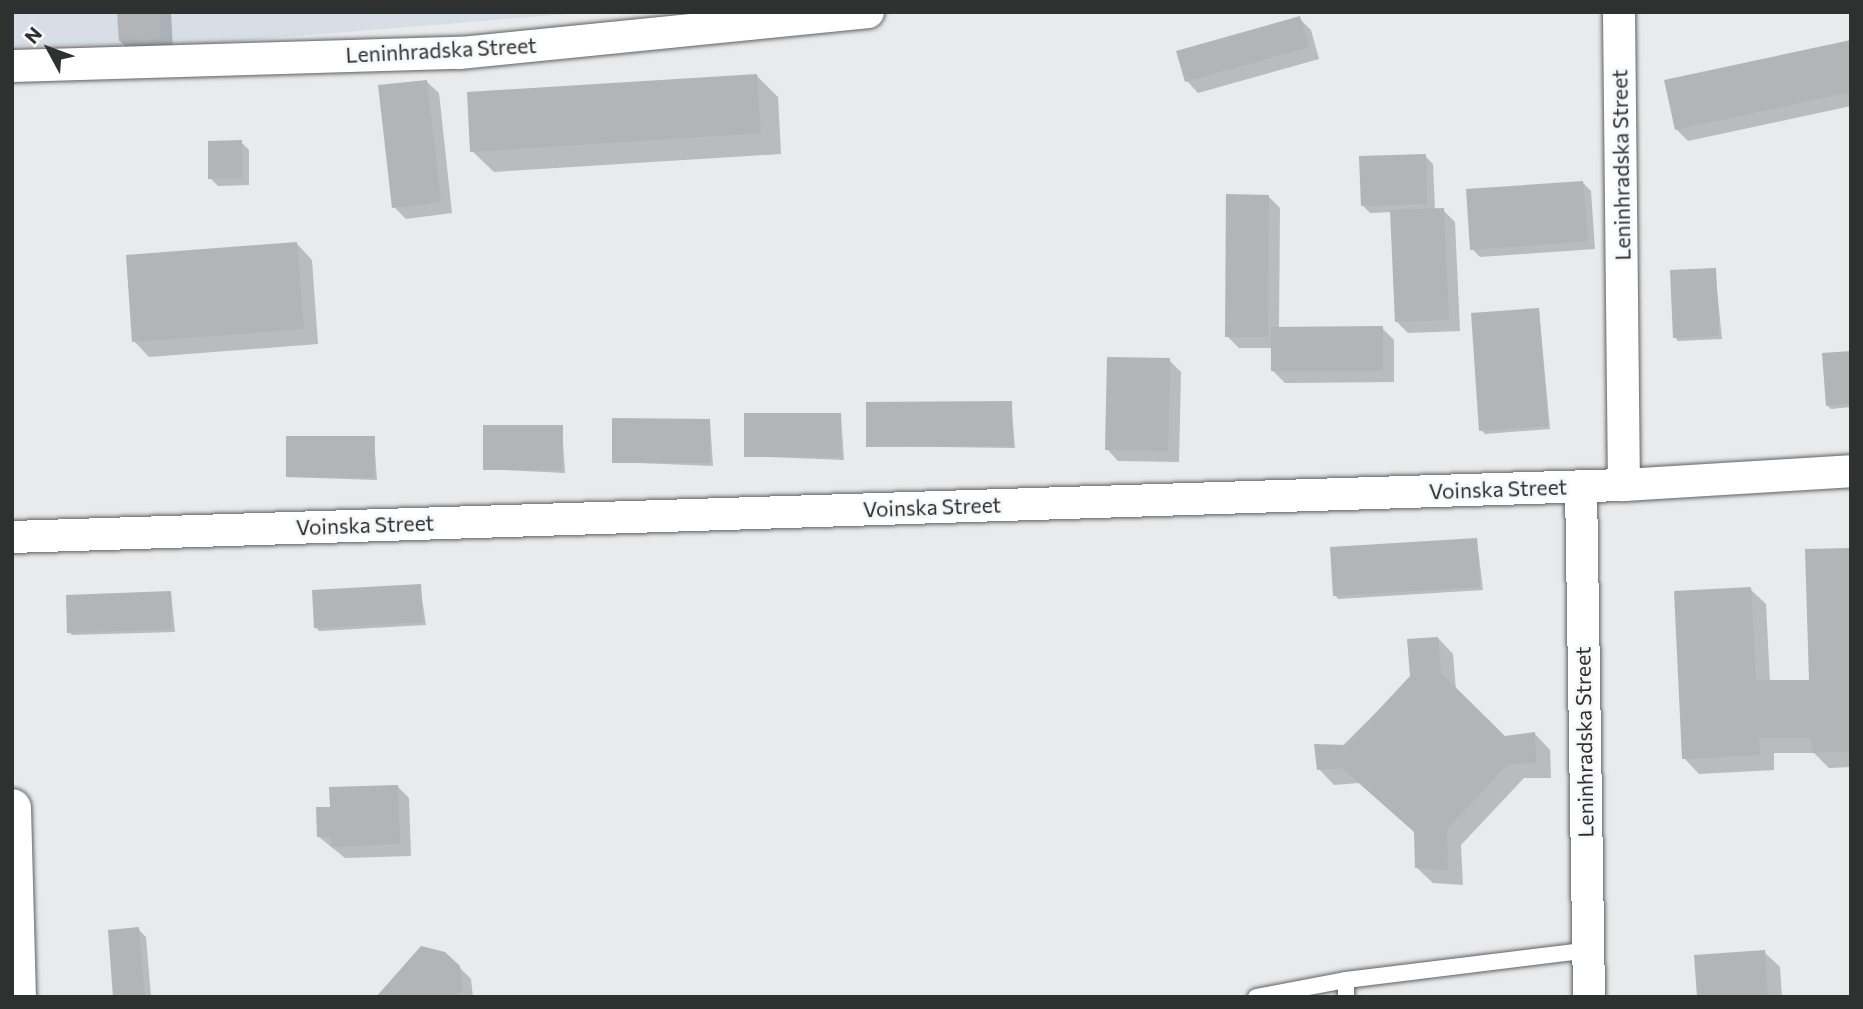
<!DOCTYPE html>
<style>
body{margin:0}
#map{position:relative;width:1863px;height:1009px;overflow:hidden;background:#e8eaeb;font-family:Commissioner,sans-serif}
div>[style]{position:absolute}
.built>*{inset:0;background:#d7dee5}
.shadow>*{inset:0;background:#0003}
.building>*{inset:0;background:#b3b4b5}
.roads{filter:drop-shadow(0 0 2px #606163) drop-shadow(0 0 2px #606163)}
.service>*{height:16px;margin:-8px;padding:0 8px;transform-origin:8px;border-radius:8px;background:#fff}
.minor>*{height:32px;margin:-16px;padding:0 16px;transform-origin:16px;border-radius:16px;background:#fff}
.tertiary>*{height:38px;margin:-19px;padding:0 19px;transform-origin:19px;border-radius:19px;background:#fff}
span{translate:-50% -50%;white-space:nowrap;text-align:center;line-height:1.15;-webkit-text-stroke:5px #f5f7f8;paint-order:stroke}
.street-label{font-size:21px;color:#2f3030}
.frame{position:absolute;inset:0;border:14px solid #2f3030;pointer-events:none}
.north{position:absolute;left:14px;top:14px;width:70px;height:70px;-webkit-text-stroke:5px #f5f7f8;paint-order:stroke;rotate:311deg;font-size:19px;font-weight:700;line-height:28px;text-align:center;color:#2f3030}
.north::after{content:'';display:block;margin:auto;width:24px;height:32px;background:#2f3030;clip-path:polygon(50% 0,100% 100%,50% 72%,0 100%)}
</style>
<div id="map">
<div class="built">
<i style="clip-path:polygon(12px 12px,591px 12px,212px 43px,12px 46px)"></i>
</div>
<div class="shadow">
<i style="clip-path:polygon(119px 12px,171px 12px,173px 50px,132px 53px,120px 41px)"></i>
<i style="clip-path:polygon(1299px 18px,1311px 30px,1319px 59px,1198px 93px,1187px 81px)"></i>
<i style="clip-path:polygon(1851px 42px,1851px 106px,1688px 141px,1676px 129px)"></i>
<i style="clip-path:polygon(756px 75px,778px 97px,781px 154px,494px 172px,472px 151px)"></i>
<i style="clip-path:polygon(427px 82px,439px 93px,452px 213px,406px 219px,394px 207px)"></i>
<i style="clip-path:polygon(241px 142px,249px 150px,249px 185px,218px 186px,210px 178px)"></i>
<i style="clip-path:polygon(1425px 156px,1433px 164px,1435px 210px,1443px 210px,1455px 222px,1460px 331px,1408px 333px,1396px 321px,1392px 212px,1370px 213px,1362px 205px)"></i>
<i style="clip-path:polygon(1583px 183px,1591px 191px,1595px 249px,1480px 257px,1472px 249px)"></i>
<i style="clip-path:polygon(1268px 196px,1280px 208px,1279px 328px,1382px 328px,1394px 340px,1394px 382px,1285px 383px,1273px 371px,1273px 348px,1239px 348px,1227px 336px)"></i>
<i style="clip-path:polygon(297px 244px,312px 260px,318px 344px,149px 357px,134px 341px)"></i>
<i style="clip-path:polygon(1715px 269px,1722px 339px,1678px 341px,1675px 337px)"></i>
<i style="clip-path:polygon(1539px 310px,1550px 429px,1485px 434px,1481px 430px)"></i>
<i style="clip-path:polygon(1851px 353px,1851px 407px,1831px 409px,1827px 405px)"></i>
<i style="clip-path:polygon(1169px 360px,1181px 372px,1179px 462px,1118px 461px,1107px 449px)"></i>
<i style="clip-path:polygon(1011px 403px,1015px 448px,868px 446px)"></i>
<i style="clip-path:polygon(841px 415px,844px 460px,745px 456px)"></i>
<i style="clip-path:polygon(710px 421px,713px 466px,614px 462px)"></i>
<i style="clip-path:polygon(562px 427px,565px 473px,485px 469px)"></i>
<i style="clip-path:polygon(374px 438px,377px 480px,287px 477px)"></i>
<i style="clip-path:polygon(1477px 540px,1483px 590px,1338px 599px,1335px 595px)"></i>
<i style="clip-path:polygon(1851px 549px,1851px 767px,1829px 768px,1814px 753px,1774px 753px,1774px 770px,1699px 774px,1684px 758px,1750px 589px,1766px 604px,1770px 682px,1811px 682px)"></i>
<i style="clip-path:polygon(420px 586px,426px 625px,319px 631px,316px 628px)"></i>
<i style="clip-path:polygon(171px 593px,175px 632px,72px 635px,69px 632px)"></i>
<i style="clip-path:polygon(1438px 638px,1453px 654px,1456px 690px,1504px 738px,1535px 734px,1550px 750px,1551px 778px,1524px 778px,1461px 845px,1463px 885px,1433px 883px,1417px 868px,1416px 833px,1359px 783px,1334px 785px,1319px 769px,1412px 677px)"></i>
<i style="clip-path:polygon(397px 786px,409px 798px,411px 856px,345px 858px,319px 837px,331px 809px)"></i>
<i style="clip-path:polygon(138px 929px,146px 937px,151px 997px,115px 997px)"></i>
<i style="clip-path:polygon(1764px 952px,1780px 967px,1782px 997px,1699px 997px)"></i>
<i style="clip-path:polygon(459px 967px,471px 979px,473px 997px,378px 997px)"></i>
</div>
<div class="building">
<i style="clip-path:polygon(117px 12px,160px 12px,161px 39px,119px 41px)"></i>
<i style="clip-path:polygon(1300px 16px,1309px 47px,1185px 82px,1176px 51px)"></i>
<i style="clip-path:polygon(1851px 40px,1851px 92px,1675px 130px,1664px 80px)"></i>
<i style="clip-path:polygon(757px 74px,761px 133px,470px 152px,467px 92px)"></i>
<i style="clip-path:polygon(427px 80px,441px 202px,392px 208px,378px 85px)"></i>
<i style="clip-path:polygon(242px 140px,242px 178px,208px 179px,208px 141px)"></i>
<i style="clip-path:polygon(1426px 154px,1427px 204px,1361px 206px,1359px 156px)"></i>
<i style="clip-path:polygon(1583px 181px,1588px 241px,1470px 250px,1466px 189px)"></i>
<i style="clip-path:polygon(1226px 194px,1269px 195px,1268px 337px,1225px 337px)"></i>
<i style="clip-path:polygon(1444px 208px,1449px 320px,1395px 322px,1390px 210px)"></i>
<i style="clip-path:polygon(297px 242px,304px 329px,132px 342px,126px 255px)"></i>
<i style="clip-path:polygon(1716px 268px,1719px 336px,1673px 338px,1670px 270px)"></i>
<i style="clip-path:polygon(1539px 308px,1548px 426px,1479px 431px,1471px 313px)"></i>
<i style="clip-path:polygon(1383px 326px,1383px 371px,1271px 371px,1271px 327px)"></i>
<i style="clip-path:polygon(1851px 351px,1851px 404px,1826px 406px,1822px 353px)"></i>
<i style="clip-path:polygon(1107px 357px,1170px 358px,1168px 451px,1105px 450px)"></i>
<i style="clip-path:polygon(1012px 401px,1013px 446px,866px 447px,866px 402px)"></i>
<i style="clip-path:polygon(744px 413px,841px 413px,841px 457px,744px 457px)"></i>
<i style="clip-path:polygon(612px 418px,710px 419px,710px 463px,612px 463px)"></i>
<i style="clip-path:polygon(483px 425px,563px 425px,562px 470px,483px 470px)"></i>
<i style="clip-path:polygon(286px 436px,375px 436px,374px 478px,286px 477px)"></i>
<i style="clip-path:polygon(1477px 538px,1480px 587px,1333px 596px,1330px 547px)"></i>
<i style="clip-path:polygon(1851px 548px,1851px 751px,1812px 753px,1811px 738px,1759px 738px,1760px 755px,1682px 759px,1674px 591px,1751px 587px,1756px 680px,1809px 680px,1805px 549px)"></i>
<i style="clip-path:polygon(421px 584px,423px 622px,314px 628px,312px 590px)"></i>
<i style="clip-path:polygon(171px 591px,172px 629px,67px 633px,66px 595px)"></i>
<i style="clip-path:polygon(1438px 637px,1441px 673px,1505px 736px,1535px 732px,1536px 763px,1508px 764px,1447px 829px,1448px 870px,1415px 868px,1414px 832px,1342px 768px,1317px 770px,1314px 744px,1346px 745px,1410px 676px,1407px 639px)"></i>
<i style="clip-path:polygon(398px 785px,400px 844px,331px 847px,331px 837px,317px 837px,316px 807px,330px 807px,329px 787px)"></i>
<i style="clip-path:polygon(139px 927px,145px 997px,113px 997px,108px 930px)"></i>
<i style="clip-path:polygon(421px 946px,445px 952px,460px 966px,463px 990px,455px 997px,376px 997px)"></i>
<i style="clip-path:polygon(1765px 950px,1768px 997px,1697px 997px,1694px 955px)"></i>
</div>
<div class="roads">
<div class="service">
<i style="left:1346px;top:980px;width:245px;rotate:-7deg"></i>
<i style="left:1256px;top:997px;width:92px;rotate:-10.7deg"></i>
<i style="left:1346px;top:980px;width:17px;rotate:90deg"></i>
</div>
<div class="minor">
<i style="left:1619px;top:12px;width:473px;rotate:89.4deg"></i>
<i style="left:12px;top:66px;width:448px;rotate:-1.7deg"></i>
<i style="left:460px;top:53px;width:410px;rotate:-5.7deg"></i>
<i style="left:1581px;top:486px;width:511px;rotate:89.1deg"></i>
<i style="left:12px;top:537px;width:1613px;rotate:-1.85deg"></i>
<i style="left:1624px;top:485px;width:227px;rotate:-3.5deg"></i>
</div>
<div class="tertiary">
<i style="left:12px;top:808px;width:189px;rotate:88.5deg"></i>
</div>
</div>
<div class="street-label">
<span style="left:441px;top:50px;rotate:-3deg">Leninhradska Street</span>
<span style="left:1621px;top:165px;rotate:-91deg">Leninhradska Street</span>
<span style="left:1498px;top:489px;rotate:-2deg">Voinska Street</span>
<span style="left:932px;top:507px;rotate:-2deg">Voinska Street</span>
<span style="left:365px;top:525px;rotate:-2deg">Voinska Street</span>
<span style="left:1584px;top:742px;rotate:-91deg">Leninhradska Street</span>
</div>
<div class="frame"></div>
<div class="north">N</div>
</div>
